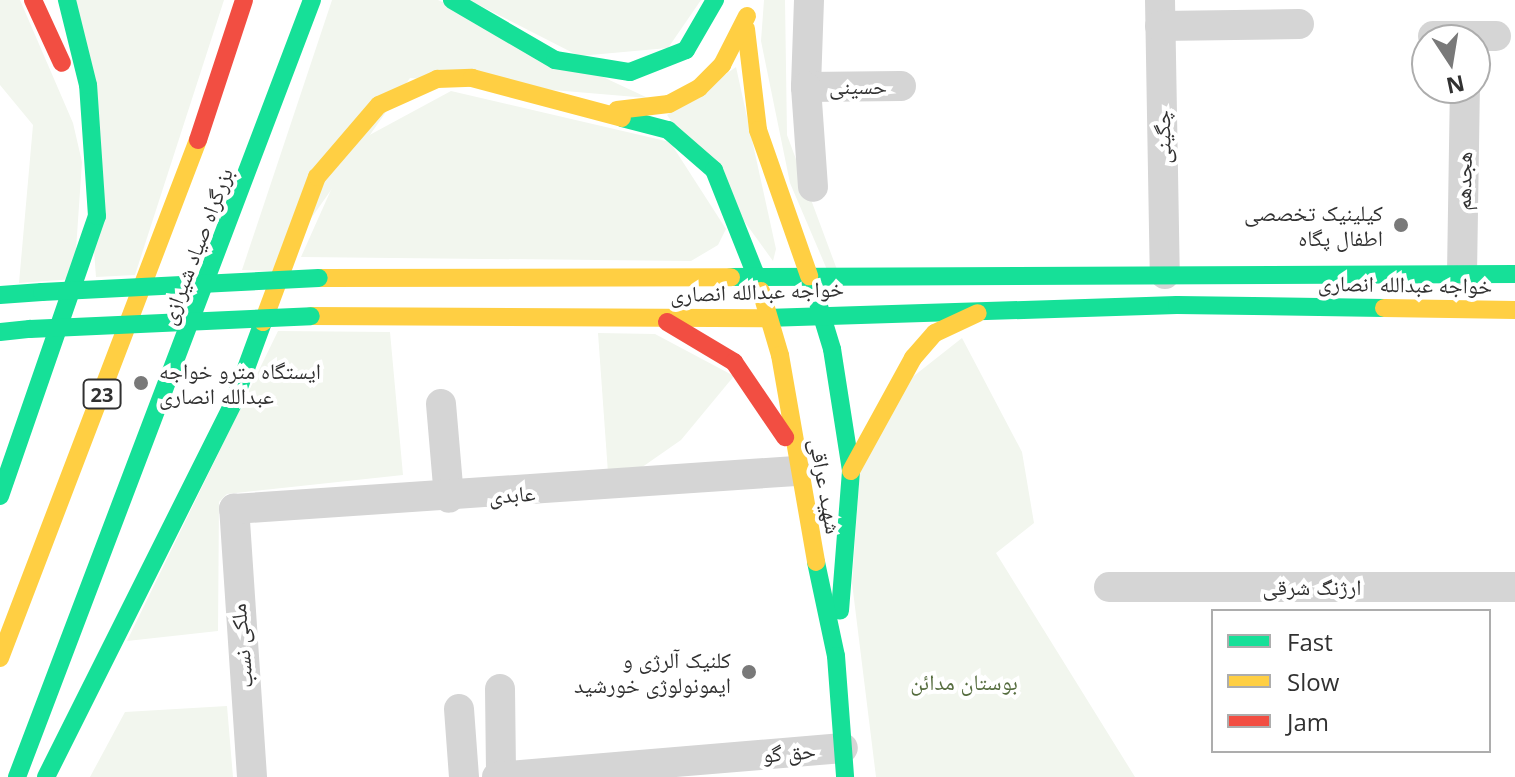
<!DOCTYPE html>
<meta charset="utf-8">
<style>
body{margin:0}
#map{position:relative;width:1515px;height:777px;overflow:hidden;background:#fff;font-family:"Open Sans","Noto Naskh Arabic",sans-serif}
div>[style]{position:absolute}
.green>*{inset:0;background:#f2f6ee}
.street>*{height:30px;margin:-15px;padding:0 15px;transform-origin:15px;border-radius:15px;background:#d5d5d5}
.fast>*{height:18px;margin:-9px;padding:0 9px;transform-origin:9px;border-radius:9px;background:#16e098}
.slow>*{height:18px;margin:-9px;padding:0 9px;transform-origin:9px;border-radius:9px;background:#ffcf43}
.jam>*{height:18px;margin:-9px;padding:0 9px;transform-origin:9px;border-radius:9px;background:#f24e42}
.fast-bridge>*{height:18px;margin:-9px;padding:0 9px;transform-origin:9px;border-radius:9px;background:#16e098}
.dots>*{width:22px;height:22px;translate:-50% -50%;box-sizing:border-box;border:4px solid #fff;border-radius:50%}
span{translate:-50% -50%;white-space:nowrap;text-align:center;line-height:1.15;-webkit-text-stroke:8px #fff;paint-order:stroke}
.shield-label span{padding:2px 6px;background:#fff;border:2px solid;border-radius:6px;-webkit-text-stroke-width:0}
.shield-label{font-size:20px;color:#313131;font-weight:700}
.street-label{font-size:22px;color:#313131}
.poi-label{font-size:22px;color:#313131}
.right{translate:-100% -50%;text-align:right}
.left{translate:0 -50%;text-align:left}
.park-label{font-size:22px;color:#566d3f}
.legend{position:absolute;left:1211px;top:609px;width:280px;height:144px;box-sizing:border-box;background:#fff;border:2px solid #adadad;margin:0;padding:10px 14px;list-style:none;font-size:24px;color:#313131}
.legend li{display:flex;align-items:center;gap:16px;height:40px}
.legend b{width:40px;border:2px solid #adadad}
.north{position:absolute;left:1411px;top:24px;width:80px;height:80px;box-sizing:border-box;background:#fff;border:2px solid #adadad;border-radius:50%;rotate:168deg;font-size:22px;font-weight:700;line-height:32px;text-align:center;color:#313131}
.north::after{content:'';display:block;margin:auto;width:28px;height:36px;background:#797979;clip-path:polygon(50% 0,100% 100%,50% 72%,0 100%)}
</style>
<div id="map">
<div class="green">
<i style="clip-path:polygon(0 0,20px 0,73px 123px,82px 162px,74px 279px,19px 283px,33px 125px,0 85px)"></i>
<i style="clip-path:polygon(75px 0,224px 0,135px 275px,96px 277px)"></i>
<i style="clip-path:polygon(332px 0,438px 0,648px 98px,410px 78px,274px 271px,242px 270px)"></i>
<i style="clip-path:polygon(469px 0,701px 0,668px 48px,579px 56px)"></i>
<i style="clip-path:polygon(764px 0,785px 0,787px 135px,839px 275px,831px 279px,790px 183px,761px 41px)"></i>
<i style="clip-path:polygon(736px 67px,776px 249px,773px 261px,667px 115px)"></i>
<i style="clip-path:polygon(451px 91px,670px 142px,726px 229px,718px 245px,691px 261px,301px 257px,351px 145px)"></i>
<i style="clip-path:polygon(278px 331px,390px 332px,403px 475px,227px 494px,219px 502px,218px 631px,127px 641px)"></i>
<i style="clip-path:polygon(598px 333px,655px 334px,734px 376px,681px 440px,638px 470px,608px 473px)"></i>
<i style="clip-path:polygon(962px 338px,1022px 452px,1034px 523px,996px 553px,1135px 777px,876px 777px,852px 583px,860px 470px,896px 390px)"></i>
<i style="clip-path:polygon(227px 706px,233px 777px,90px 777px,125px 712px)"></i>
</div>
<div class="street">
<i style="left:809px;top:0;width:87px;rotate:92deg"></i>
<i style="left:806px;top:87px;width:95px;rotate:-0.6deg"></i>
<i style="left:1160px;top:0;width:274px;rotate:89deg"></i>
<i style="left:1160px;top:26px;width:139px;rotate:-0.8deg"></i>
<i style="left:1433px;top:36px;width:63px"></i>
<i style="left:806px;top:87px;width:100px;rotate:86deg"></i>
<i style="left:1462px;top:274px;width:186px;rotate:-89.1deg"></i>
<i style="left:441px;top:404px;width:94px;rotate:85.1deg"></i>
<i style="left:1109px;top:587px;width:406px"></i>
<i style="left:500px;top:689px;width:88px;rotate:89.3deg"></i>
<i style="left:459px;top:709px;width:68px;rotate:85.8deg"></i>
<i style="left:252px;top:777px;width:269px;rotate:-93.8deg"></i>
<i style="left:234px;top:509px;width:563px;rotate:-3.87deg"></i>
<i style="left:497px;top:777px;width:347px;rotate:-4.8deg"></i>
</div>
<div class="fast">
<i style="left:452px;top:0;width:119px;rotate:30.2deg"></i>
<i style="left:555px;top:60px;width:76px;rotate:9.1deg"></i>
<i style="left:630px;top:72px;width:60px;rotate:-21.4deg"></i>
<i style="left:686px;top:50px;width:58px;rotate:-59.9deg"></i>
<i style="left:622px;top:118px;width:48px;rotate:14.6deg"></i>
<i style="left:668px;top:130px;width:61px;rotate:41deg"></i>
<i style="left:714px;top:170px;width:116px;rotate:68.3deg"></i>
<i style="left:731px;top:277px;width:784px;rotate:-0.22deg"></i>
<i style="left:814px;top:290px;width:62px;rotate:73deg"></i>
<i style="left:832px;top:349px;width:123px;rotate:81.1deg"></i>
<i style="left:851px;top:471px;width:140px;rotate:94.5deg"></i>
<i style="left:0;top:295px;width:42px;rotate:-4.1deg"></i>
<i style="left:766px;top:318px;width:411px;rotate:-1.8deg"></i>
<i style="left:1177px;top:305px;width:207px;rotate:0.8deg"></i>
<i style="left:0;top:332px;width:30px;rotate:-6deg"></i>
<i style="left:0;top:496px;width:296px;rotate:-70.9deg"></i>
<i style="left:97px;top:216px;width:131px;rotate:-93.9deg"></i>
<i style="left:88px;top:85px;width:88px;rotate:-103.9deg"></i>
<i style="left:816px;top:562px;width:96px;rotate:78deg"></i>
<i style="left:836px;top:656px;width:121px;rotate:85.7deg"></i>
<i style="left:17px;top:777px;width:831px;rotate:-69.21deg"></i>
<i style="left:46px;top:777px;width:420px;rotate:-63.4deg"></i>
<i style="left:234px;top:401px;width:84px;rotate:-69.8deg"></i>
</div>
<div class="slow">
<i style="left:746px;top:29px;width:102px;rotate:83.2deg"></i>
<i style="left:758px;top:130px;width:155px;rotate:70.7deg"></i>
<i style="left:617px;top:110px;width:52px;rotate:-6.6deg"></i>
<i style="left:669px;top:104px;width:34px;rotate:-28deg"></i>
<i style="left:699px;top:88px;width:33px;rotate:-45deg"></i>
<i style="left:722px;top:65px;width:55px;rotate:-63deg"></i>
<i style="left:319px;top:278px;width:412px;rotate:-0.1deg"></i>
<i style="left:761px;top:291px;width:67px;rotate:73.5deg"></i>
<i style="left:780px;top:355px;width:210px;rotate:80.1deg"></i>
<i style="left:1384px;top:308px;width:131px;rotate:0.9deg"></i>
<i style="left:311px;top:316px;width:455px;rotate:0.3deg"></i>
<i style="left:263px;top:322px;width:155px;rotate:-69.6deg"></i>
<i style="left:317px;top:177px;width:95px;rotate:-49.3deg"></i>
<i style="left:379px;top:105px;width:64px;rotate:-24.1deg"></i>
<i style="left:437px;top:79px;width:35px;rotate:-2deg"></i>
<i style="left:472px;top:78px;width:155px;rotate:14.9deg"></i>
<i style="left:851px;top:471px;width:129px;rotate:-61.2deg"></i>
<i style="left:913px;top:358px;width:33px;rotate:-49deg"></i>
<i style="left:935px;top:333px;width:47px;rotate:-24.9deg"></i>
<i style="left:0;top:658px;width:555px;rotate:-69.08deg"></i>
</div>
<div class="jam">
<i style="left:33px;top:0;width:69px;rotate:65.3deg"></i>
<i style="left:198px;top:140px;width:147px;rotate:-71.8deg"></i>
<i style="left:667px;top:322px;width:78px;rotate:30.8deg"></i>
<i style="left:734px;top:362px;width:91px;rotate:55.8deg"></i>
</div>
<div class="fast-bridge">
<i style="left:42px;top:292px;width:277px;rotate:-2.9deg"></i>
<i style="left:30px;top:329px;width:281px;rotate:-2.6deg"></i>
</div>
<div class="dots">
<i style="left:1401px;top:225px;background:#797979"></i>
<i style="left:141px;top:383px;background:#797979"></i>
<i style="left:749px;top:672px;background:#797979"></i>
</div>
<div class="shield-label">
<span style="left:102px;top:394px">23</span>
</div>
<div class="street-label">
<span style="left:858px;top:86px">حسینی</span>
<span style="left:1162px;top:137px;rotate:-91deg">چگینی</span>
<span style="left:1463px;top:181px;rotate:-89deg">هجدهم</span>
<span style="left:196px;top:246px;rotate:-69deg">بزرگراه صیاد شیرازی</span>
<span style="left:1405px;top:284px;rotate:1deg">خواجه عبدالله انصاری</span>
<span style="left:757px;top:291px;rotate:-2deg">خواجه عبدالله انصاری</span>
<span style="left:826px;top:486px;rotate:80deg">شهید عراقی</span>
<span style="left:512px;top:494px;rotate:-4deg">عابدی</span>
<span style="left:1312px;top:587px">ارژنگ شرقی</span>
<span style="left:241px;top:646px;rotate:-95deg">ملکی نسب</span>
<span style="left:789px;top:752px;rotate:-5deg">حق گو</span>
</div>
<div class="poi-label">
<span class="right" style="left:1383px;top:225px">کیلینیک تخصصی<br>اطفال پگاه</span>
<span class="left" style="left:159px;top:383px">ایستگاه مترو خواجه<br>عبدالله انصاری</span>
<span class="right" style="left:731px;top:672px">کلنیک آلرژی و<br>ایمونولوژی خورشید</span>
</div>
<div class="park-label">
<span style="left:964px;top:682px">بوستان مدائن</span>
</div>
<ul class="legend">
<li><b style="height:10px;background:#16e098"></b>Fast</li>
<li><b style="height:10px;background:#ffcf43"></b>Slow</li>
<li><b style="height:10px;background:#f24e42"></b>Jam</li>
</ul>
<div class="north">N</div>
</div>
